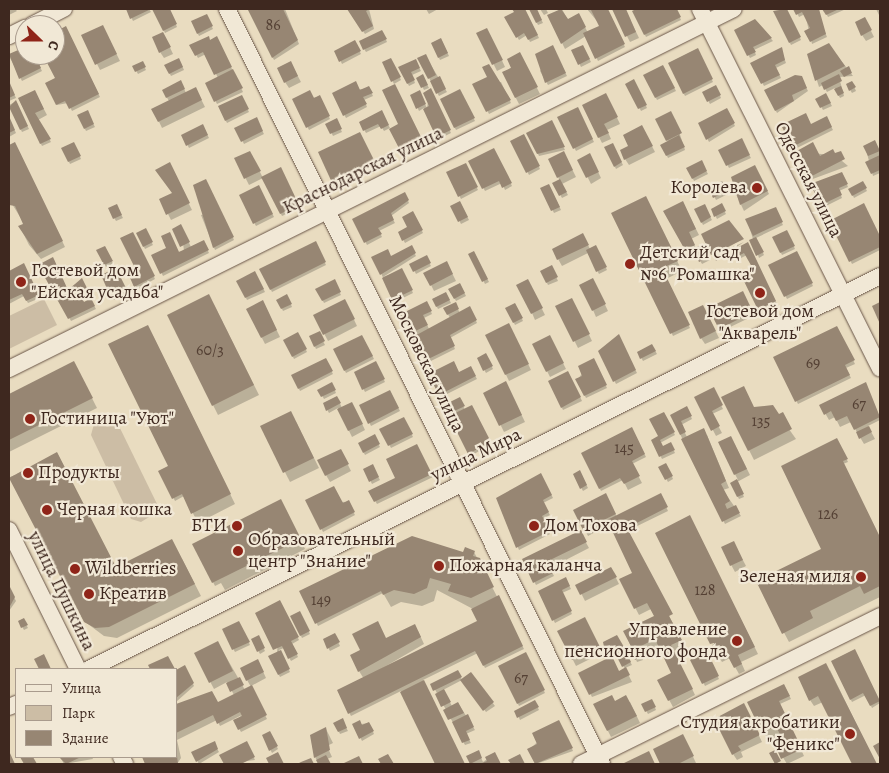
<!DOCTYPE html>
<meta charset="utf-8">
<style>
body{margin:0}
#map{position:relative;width:889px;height:773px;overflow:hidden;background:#e9dcc0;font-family:Alegreya,serif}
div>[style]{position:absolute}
.green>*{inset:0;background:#ccbda5}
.shadow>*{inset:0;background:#0003}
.building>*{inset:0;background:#978673}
.roads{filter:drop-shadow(0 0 1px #695547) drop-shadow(0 0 1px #695547)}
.minor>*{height:16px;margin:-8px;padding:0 8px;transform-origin:8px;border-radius:8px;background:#f1e8d6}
.dots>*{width:14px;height:14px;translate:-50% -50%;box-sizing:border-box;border:2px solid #f1e8d6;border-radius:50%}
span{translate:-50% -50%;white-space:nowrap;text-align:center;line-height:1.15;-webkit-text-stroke:4.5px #f1e8d6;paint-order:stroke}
.number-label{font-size:16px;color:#544034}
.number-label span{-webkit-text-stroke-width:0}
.street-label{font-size:19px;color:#3e281f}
.poi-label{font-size:19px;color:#3e281f}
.right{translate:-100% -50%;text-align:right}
.left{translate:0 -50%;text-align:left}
.frame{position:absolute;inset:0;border:10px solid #3e281f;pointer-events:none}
.legend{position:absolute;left:15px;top:668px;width:162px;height:90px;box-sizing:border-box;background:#f1e8d6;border:1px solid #a99b8d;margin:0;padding:6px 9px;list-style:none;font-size:15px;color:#3e281f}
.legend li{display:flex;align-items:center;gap:10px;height:25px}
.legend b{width:25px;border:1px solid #a99b8d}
.north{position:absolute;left:15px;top:15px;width:50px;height:50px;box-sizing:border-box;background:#f1e8d6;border:1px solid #a99b8d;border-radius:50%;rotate:112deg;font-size:14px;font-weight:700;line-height:20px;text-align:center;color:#3e281f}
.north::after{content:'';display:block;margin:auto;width:18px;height:22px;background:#8f2418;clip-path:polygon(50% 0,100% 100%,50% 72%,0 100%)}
</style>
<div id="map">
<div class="green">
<i style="clip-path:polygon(44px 299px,57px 325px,9px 349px,9px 316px)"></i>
<i style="clip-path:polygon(110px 419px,117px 422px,158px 506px,154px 514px,141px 522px,131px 519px,91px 435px,94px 424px)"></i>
</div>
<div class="shadow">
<i style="clip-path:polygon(9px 9px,15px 9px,17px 11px,9px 15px)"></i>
<i style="clip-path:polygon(127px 9px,149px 9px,151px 12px,133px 21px)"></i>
<i style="clip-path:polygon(154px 9px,169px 9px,177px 27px,165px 33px)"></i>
<i style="clip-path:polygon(285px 9px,299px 44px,274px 60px,250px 11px)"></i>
<i style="clip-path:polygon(348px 9px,369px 9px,374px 29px,365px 34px)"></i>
<i style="clip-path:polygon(426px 9px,438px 9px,429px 14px)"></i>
<i style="clip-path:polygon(514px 9px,525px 9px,539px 38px,530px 42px,527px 35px,519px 40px,506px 18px,516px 13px)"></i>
<i style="clip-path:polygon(530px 9px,536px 9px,543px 23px,538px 25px)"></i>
<i style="clip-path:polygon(540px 9px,546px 9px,548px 13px,544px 15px)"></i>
<i style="clip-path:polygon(562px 9px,568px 20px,582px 21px,588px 33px,601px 26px,587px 9px,606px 9px,625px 47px,598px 61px,586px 36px,565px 49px,549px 16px)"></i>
<i style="clip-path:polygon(613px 9px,625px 9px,639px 38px,630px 42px)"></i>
<i style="clip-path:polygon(638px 9px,676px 9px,681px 20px,646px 37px,634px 11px)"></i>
<i style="clip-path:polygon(786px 9px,801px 40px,791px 45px,775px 11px)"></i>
<i style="clip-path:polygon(795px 9px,816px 9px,827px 37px,812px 44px,805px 14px,799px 17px)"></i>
<i style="clip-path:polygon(824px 9px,846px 9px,828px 17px)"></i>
<i style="clip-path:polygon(876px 9px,880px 9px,880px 16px,879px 15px)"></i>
<i style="clip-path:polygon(206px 15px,213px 29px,199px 36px,192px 22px)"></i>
<i style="clip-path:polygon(755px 21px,773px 41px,754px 50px,756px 55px,750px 58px,736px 31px)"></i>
<i style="clip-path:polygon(868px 25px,874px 37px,866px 41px,862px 35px)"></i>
<i style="clip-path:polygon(66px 28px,100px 97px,72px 111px,68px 103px,57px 105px,47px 83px,56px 79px,45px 55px,55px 55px,55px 33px)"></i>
<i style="clip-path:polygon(382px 31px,387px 42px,366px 52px,360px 42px)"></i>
<i style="clip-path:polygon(106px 33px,120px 61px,100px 70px,83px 36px)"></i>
<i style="clip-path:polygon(478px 33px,490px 35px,505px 67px,497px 71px)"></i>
<i style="clip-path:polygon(217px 38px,243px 92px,217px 104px,207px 84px,218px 78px,206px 54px,198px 58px,191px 46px)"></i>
<i style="clip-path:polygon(166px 39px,173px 54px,164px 58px,160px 52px)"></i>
<i style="clip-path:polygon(441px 39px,449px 56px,440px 60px,432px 43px)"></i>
<i style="clip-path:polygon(355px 42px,361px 54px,342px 64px,336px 51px)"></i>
<i style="clip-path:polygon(829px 45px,853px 76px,839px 77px,844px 96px,840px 98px,835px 88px,827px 92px,823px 85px,819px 87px,809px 55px)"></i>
<i style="clip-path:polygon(583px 46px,591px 62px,581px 67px,573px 51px)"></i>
<i style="clip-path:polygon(552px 47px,567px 76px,548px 85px,540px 71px)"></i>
<i style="clip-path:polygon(25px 48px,25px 55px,34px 55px,42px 71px,22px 81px,9px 56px)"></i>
<i style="clip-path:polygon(697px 49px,713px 82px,685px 96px,669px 63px)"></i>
<i style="clip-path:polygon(781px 49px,786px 63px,776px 68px,781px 78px,764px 86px,752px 63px)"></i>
<i style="clip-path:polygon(425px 55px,447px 92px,439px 96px,429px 78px)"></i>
<i style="clip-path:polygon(179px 59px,184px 70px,171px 76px,166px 66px)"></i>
<i style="clip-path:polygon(391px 59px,401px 80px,394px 84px,383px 63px)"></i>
<i style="clip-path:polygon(415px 60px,421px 71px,412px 75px,415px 83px,409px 86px,400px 68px)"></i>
<i style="clip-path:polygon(523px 60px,540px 94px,519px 104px,503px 73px)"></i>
<i style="clip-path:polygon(142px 62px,146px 70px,138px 74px,134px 67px)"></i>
<i style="clip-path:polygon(663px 66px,676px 91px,657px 100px,645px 75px)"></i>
<i style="clip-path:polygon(294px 69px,301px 82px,289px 88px,285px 82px)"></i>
<i style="clip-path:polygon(423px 76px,429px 88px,424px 90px,418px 78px)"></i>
<i style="clip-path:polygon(801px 77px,808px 91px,777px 113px,766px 91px)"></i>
<i style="clip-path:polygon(634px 81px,647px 108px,641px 111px,627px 84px)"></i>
<i style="clip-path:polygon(181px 82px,186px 93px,199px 95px,205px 107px,162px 128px,153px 109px,169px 101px,163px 91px)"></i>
<i style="clip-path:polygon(501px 82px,511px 103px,489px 114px,474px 84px)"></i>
<i style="clip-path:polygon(852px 82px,856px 91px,852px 93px,847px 85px)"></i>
<i style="clip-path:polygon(9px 83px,16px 98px,9px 101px)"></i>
<i style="clip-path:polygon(394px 85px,424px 146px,404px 156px,391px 129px,400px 125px)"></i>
<i style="clip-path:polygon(716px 87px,721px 98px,710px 104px,704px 93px)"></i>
<i style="clip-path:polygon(369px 88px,373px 96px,364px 100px,367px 107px,346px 118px,333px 93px)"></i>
<i style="clip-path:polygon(430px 90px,451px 133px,439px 139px,424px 108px,419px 111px,412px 96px,419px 92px,427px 108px)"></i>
<i style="clip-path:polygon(460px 91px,475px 121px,456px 130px,441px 100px)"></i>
<i style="clip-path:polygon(826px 95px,832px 106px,823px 110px,817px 99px)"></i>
<i style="clip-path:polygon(241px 96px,249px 112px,227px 123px,219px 107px)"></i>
<i style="clip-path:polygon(319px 97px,330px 119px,309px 130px,294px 100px)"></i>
<i style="clip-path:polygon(38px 98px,47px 115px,38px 120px,51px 142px,42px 146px,19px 99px)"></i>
<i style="clip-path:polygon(609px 101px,620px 124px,607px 130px,611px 139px,602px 143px,599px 137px)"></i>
<i style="clip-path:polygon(15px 102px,29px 129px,22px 132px,9px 105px)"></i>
<i style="clip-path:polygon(577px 109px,594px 142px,576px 151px,559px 118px)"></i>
<i style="clip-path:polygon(727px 110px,735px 126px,709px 142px,699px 123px)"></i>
<i style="clip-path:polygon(87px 112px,95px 127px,86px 131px,79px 116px)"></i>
<i style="clip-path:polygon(381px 112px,390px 128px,384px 131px,381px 126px,366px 133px,360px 122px)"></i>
<i style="clip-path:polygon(826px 117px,833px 130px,795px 149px,783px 126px,811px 125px)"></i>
<i style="clip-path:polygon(9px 118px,16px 133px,9px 137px)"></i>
<i style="clip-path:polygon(256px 119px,264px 134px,244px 144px,236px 128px)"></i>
<i style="clip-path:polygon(675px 119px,685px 150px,668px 158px,662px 145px,668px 142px,657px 120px)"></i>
<i style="clip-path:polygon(336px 120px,342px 132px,333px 136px,327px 124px)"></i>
<i style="clip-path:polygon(551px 122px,565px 150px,539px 156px,528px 133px)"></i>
<i style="clip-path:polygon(203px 126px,209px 138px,189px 148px,183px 136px)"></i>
<i style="clip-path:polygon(360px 133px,377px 169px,337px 189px,319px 153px)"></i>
<i style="clip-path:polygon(645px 133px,655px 152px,629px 165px,625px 159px,630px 146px)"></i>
<i style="clip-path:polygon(524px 135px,540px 169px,529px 175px,512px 141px)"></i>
<i style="clip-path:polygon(741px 140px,751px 158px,729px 168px,720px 150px)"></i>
<i style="clip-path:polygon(874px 142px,880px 154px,880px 173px,873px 176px,865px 146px)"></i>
<i style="clip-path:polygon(15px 144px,65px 247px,41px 259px,29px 245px,20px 227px,25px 225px,9px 199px,9px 147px)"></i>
<i style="clip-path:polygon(74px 144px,81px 159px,70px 164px,63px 149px)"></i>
<i style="clip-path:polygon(612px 144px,623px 165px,616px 169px,606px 148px)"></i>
<i style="clip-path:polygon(494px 150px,512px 186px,505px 190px,502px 183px,485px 191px,470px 162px)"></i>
<i style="clip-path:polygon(796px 152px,835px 155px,848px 166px,810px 180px)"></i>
<i style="clip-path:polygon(253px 158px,263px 178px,280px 169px,300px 208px,282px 216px,263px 178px,249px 185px,236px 159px)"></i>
<i style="clip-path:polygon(549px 159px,567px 159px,576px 177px,562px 184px,568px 195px,562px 198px,554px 183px,560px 181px)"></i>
<i style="clip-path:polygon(579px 160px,593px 161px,601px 178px,591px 184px)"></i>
<i style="clip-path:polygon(701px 162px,708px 174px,694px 181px,688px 168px)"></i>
<i style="clip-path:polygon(465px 164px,478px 190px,461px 199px,448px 173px)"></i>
<i style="clip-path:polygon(755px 167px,769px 194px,744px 211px,736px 194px)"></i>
<i style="clip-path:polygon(842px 173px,848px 187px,839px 191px,842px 198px,824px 207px,812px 184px)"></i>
<i style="clip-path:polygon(722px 182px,728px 194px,716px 200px,710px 188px)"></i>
<i style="clip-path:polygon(863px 183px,867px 191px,854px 198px,850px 189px)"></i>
<i style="clip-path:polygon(549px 185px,561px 210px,554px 213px,542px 189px)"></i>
<i style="clip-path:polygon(259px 187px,274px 217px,256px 226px,240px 196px)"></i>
<i style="clip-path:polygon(184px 194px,192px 210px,171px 220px,168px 214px)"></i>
<i style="clip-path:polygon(405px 194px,409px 203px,391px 216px,395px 223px,379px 231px,382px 237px,367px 245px,354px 219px)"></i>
<i style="clip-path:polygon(460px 202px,469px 220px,461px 224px,452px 206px)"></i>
<i style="clip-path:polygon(116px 205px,123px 218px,116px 221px,109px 209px)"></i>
<i style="clip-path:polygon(704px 205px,712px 220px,703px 225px,696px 210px)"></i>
<i style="clip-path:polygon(721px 205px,726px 214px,717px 219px,712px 209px)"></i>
<i style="clip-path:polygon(864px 205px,880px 238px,880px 250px,852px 264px,831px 222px)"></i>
<i style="clip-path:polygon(651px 208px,682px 271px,666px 279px,690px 328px,673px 336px,613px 214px)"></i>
<i style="clip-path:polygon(686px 209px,699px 235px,691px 239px,696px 248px,702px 245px,710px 260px,702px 264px,694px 249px,687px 252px,680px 238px)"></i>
<i style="clip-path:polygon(775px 209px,783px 225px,756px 238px,764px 255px,759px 258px,747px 220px)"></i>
<i style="clip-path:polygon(220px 211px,234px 240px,215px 250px,201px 215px)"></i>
<i style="clip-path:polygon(413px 213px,423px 233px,405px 243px,399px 232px,408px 228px)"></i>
<i style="clip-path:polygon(181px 226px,191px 247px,203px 241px,209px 253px,163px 276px,153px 256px,184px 251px)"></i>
<i style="clip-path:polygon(145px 230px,153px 245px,145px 249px,138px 234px)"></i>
<i style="clip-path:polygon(787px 232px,795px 249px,782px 255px,774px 238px)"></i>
<i style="clip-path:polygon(739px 233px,742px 239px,719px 253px,744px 242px,716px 261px,703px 235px)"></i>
<i style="clip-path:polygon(133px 234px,155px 279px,137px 289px,128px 272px,136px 268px)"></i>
<i style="clip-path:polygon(583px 235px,590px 249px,596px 247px,607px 270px,599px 274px,588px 253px,562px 266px,553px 250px)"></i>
<i style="clip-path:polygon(315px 243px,326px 265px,272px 292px,261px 269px)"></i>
<i style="clip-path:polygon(747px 244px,777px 304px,761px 312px,742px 274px,753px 268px,747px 255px,737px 260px,732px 251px)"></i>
<i style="clip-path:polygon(105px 247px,113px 264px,106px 267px,98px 251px)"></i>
<i style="clip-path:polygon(411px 247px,416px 256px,383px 277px,402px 270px,413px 293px,395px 302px,373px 257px,391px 257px)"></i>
<i style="clip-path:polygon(474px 252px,489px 282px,485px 284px,470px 254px)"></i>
<i style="clip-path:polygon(797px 252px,813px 286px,787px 299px,770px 266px)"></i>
<i style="clip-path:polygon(426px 257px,431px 266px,416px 274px,411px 264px)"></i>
<i style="clip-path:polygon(23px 265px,40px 298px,28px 303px,24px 296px,9px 304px,9px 272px)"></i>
<i style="clip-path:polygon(552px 267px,558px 281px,548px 285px,542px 272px)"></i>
<i style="clip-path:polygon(450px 269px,456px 281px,434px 291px,431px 285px)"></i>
<i style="clip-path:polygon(116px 270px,128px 293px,114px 300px,103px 276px)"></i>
<i style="clip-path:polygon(255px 273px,265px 292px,247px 300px,238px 281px)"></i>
<i style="clip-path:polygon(82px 280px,89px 295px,82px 299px,84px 303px,91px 300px,96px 309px,71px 321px,58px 296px)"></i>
<i style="clip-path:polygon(334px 281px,341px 295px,324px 303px,317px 289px)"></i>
<i style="clip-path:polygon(460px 284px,466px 296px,456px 301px,450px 289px)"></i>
<i style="clip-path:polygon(596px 286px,608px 311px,596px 317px,593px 310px)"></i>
<i style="clip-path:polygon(531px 287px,545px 315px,535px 320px,532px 313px)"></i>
<i style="clip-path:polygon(446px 293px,451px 303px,438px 309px,433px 299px)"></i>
<i style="clip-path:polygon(742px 293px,753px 316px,722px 331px,710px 309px)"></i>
<i style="clip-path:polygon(287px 296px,292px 307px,283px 311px,278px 300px)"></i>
<i style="clip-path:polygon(427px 303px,432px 314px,424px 318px,429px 329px,450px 318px,445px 309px,455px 304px,460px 313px,470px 308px,477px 323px,450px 338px,455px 349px,425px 364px,401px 316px)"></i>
<i style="clip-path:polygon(515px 304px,523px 321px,515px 325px,507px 308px)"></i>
<i style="clip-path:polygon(214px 305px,259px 395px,218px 415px,168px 315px)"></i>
<i style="clip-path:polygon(575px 305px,592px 341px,578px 348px,557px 306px)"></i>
<i style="clip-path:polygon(348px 307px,357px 326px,328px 341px,315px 316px)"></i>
<i style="clip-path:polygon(266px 308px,280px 337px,265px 344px,262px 338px)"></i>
<i style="clip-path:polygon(706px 312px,719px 338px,705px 344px,701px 338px)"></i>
<i style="clip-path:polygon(837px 327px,855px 364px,846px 368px,851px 378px,798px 404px,775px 358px)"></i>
<i style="clip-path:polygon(512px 331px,531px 370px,509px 381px,487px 335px)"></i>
<i style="clip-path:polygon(319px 333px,325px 345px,316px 349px,311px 337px)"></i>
<i style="clip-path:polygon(298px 334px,307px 352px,294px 359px,285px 340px)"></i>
<i style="clip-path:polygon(153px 336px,235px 504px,198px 523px,184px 496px,175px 501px,160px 471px,169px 466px)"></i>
<i style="clip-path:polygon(362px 336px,374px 359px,346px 373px,335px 350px)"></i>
<i style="clip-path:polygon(618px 336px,637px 373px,616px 384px,599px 351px)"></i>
<i style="clip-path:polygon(553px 343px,566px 369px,550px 377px,547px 371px)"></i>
<i style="clip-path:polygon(652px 345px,657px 354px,643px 361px,638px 352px)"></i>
<i style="clip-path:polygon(486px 355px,493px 369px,486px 373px,478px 358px)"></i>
<i style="clip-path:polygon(325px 359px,333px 374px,300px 391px,293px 376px)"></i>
<i style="clip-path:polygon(593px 360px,607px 388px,586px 398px,577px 380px)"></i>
<i style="clip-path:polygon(74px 363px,97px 408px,9px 452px,9px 395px)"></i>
<i style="clip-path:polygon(375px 363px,385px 382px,365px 392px,355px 373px)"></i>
<i style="clip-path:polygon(471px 368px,477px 379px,441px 397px,430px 374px,459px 374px)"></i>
<i style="clip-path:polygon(568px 372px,582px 401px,563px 410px,549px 381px)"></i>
<i style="clip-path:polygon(332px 384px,336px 393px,324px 399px,319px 390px)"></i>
<i style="clip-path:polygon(865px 384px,880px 420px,868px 426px,875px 439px,864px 444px,851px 422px,840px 427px,835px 417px,829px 420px,821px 406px)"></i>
<i style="clip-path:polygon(509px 389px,525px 422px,504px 432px,485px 393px)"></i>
<i style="clip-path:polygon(713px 389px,723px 409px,712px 414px,722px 433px,716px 436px,696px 397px)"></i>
<i style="clip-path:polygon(390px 391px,400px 411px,371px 426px,361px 406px)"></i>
<i style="clip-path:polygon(337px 397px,342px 408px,355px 409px,365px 430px,352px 437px,338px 408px,329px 413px,324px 404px)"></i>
<i style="clip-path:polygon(460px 399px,465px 410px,472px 406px,491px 445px,470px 456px,445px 406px)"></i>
<i style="clip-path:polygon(687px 408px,692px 419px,681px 425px,687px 437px,707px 435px,729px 488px,723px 490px,741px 516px,725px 524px,671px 416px)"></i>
<i style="clip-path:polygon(754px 408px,779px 415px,796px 439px,754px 460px,749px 450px)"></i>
<i style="clip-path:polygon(664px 413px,675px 435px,660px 443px,662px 447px,670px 443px,675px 453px,662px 459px,653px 441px,660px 437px)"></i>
<i style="clip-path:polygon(403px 418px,413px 437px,391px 448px,381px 429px)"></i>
<i style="clip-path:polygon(296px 422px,319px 468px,290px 482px,262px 427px)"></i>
<i style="clip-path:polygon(632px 429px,646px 457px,632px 464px,642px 483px,628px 490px,623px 480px,601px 491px,583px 454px)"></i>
<i style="clip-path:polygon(374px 436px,380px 447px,365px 455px,359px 443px)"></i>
<i style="clip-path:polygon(837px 440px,848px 462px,843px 464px,880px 539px,880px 597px,789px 642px,757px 582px,823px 549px)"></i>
<i style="clip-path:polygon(719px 443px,734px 443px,750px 475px,737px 482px,744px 497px,739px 499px,731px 483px,738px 480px)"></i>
<i style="clip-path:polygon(417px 445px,433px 477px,377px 504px,370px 492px,397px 478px)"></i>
<i style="clip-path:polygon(57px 453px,116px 569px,182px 559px,201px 596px,117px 638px,104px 636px,84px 621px,10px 477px,15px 475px,17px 479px,17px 474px)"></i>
<i style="clip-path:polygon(344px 457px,351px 471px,330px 482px,326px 475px)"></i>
<i style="clip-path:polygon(666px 464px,673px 479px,668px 482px,660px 467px)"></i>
<i style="clip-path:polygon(372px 466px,380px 480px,372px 484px,365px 470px)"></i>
<i style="clip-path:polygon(580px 472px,588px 488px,583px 491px,574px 475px)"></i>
<i style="clip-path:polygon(541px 474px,553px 498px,543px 503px,550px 515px,543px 519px,550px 534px,519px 550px,498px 499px)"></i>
<i style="clip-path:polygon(661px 495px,668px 511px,627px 531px,684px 646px,674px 651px,695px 695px,673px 707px,659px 681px,673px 674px,659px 645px,641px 654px,643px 660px,637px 662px,625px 632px,655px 617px,651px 609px,639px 615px,621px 580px,637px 579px,610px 524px,588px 536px,575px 510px,609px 501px,617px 517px)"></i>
<i style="clip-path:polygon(307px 501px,348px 502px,355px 515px,323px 532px)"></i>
<i style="clip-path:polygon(286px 510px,305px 549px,225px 590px,221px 583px,215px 586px,194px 544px)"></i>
<i style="clip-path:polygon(690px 517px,758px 654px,741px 662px,745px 671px,739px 674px,730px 658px,722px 662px,712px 645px,722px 640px)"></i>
<i style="clip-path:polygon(580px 532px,589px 548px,552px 567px,545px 558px,554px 576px,536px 585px,523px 560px)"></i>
<i style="clip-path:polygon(722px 548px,737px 549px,746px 566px,735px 572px)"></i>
<i style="clip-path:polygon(474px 552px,524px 649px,485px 668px,478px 653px,423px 680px,464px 764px,437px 764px,401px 691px,351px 716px,338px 691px,364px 679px,359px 671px,386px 639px,418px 631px,424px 644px,374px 673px,479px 622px,473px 609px,437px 590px,434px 601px,422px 606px,401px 602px,391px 607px,383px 593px,318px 626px,301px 591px)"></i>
<i style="clip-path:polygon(611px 568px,619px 584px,585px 601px,577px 585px)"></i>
<i style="clip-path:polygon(566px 579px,571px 589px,562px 593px,572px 614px,555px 623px,539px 592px)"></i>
<i style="clip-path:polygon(9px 587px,16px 601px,9px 611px)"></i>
<i style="clip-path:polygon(280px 602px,299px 640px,292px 644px,298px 657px,291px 661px,284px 648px,279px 650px,290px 672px,280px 677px,270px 657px,277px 654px)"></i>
<i style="clip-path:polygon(300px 613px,310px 634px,302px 638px,292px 617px)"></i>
<i style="clip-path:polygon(23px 619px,28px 628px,24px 630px,19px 621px)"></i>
<i style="clip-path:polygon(239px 622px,250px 645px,235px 652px,223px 630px)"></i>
<i style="clip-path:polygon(588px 625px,602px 653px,576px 666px,559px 632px)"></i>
<i style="clip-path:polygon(335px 635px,340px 646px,330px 651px,324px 640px)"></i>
<i style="clip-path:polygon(617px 636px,624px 650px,611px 657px,619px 672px,625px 669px,618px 657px,626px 654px,632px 665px,625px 668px,632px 682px,592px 697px,580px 674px,610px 659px,605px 642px)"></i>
<i style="clip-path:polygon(258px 637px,265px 651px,260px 654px,252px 640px)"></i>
<i style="clip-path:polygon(221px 648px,245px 690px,251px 687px,247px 680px,261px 667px,266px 678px,251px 686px,267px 719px,241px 732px,235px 721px,242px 715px,220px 726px,217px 720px,177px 740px,181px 758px,177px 764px,147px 764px,143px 757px,176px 757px,176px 706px,218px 703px,234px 695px,227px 682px,214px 689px,195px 653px)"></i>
<i style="clip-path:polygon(854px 650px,880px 703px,872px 708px,866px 695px,852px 702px,832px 661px)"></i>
<i style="clip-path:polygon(706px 653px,719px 679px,705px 686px,692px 660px)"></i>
<i style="clip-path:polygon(526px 654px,545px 693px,519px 706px,500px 666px)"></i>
<i style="clip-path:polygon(184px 667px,194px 686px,176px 702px,176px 671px)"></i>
<i style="clip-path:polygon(830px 670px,876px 764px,853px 764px,823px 702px,814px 706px,810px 700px)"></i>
<i style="clip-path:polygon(458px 671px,462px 680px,470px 673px,495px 706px,486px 712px,462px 680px,443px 690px,452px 706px,458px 703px,475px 730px,466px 734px,471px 743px,465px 745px,432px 684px)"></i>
<i style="clip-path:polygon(784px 685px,791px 699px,780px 704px,804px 756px,787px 764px,776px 746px,785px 741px,782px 736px,769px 742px,749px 703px)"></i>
<i style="clip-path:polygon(652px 701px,656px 710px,648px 714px,643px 705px)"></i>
<i style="clip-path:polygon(535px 702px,539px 710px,520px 720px,516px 711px)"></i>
<i style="clip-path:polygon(630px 702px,640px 723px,611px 737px,595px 705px)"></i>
<i style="clip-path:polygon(747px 711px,762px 742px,741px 752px,743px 757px,737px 760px,733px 754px)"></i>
<i style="clip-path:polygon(342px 720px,348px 731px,340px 734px,335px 723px)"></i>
<i style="clip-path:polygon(559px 721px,573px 751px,536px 764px,529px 750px)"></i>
<i style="clip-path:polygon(369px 723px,374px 734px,362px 741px,354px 725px)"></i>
<i style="clip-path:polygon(326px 729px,333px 743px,327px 746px,332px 757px,327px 759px,330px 764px,319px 764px,315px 757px)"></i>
<i style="clip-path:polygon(270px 733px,278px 749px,272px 753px,263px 736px)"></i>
<i style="clip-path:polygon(246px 742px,255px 760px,225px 764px,221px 755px)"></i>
<i style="clip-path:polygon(686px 742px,696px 763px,662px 764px,655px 750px)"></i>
<i style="clip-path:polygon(214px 743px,219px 752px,199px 764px,193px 753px)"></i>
<i style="clip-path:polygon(478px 751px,483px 762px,494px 754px,500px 764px,472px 764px,468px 756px)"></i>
<i style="clip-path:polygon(60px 757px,92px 757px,93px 759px,64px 764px)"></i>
</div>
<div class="building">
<i style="clip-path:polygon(126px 9px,151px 9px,130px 19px)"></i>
<i style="clip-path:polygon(152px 9px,170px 9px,177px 24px,163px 31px)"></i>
<i style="clip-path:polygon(283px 9px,298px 40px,272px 58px,248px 10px)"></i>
<i style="clip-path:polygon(347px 9px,370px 9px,366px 11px,373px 26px,362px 32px)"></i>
<i style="clip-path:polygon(512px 9px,525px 9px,538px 35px,528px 40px,524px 33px,516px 38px,504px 17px,514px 12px)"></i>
<i style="clip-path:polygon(529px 9px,537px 9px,542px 20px,536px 23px)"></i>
<i style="clip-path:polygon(561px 9px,568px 19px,579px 13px,586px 27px,561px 44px,547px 15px)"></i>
<i style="clip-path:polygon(608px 9px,625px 44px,595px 59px,583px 33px,599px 26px,591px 10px)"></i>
<i style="clip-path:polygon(612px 9px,626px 9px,636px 32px,625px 37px)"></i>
<i style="clip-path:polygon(636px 9px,677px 9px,681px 17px,644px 35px,632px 11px)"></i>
<i style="clip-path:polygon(787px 9px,801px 37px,789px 43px,773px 11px)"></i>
<i style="clip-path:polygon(793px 9px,819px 9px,826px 34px,810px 42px,804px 31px,810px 28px,802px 12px,796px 15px)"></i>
<i style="clip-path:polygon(822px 9px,839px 9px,826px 15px)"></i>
<i style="clip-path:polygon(207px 14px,213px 26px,197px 34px,191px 21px)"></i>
<i style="clip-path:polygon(865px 17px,872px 30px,861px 36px,855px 22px)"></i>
<i style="clip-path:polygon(755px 19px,772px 38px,753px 47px,756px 52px,747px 56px,734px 30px)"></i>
<i style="clip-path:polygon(103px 25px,117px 54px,95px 65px,81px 35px)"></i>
<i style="clip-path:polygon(66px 26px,99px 94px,69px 109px,65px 101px,56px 105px,45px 83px,55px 78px,43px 55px,55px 55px,55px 32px)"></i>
<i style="clip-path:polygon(487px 28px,503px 60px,492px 65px,476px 33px)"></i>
<i style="clip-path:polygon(382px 30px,387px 39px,363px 50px,359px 41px)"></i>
<i style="clip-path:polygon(163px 32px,171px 47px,159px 53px,152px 37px)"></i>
<i style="clip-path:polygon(209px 36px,210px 40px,217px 36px,232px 67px,214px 75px,203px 52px,195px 56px,189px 45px)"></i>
<i style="clip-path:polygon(441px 38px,448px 53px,438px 58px,431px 43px)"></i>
<i style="clip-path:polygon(355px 40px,361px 51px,339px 62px,334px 51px)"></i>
<i style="clip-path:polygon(829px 43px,845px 66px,815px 81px,807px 54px)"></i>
<i style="clip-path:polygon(553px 45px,566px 73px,545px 83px,535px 54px)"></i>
<i style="clip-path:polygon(583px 45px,590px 59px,578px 65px,571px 50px)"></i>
<i style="clip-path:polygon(25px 47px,25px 55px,35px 55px,41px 68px,19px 79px,9px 54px)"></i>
<i style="clip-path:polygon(782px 47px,785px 60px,775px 65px,780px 75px,761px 84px,750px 63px)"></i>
<i style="clip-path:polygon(698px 48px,713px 79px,683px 94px,668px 63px)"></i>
<i style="clip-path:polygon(520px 52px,538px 87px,515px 98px,502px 72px,511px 68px,507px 59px)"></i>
<i style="clip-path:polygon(426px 54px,436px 75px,428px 79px,417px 58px)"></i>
<i style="clip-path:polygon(179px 58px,183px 67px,169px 74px,164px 65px)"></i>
<i style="clip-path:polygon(391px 58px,401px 77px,391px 82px,382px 62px)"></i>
<i style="clip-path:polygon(416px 59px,420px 68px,411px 72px,415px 80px,407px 84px,398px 67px)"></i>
<i style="clip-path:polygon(143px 61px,146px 67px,135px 72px,132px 66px)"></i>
<i style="clip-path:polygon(291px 61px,298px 76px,284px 83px,277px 68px)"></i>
<i style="clip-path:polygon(489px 64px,511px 100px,486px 112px,472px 84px,487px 77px,482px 67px)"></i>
<i style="clip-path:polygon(663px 65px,675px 88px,655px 98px,643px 75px)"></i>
<i style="clip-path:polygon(849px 66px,852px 73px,844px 77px,840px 71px)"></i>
<i style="clip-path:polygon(233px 69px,243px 88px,214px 102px,205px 83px)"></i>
<i style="clip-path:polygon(423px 74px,428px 85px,421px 88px,416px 78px)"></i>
<i style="clip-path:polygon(839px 74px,842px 81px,824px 90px,821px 83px)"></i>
<i style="clip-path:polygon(795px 75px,802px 76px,807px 88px,792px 95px,794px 101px,775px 111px,764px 90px)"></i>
<i style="clip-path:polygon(440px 76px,446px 89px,436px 94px,430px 81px)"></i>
<i style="clip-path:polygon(634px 79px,647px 105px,638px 109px,625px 84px)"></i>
<i style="clip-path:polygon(181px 80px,185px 89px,166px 98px,162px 90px)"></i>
<i style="clip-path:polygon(9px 81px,15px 95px,9px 98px)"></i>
<i style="clip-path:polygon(356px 81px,360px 90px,369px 86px,373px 93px,363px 97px,367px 104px,343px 116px,332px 93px)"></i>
<i style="clip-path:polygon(852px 81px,856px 87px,849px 91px,846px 84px)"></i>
<i style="clip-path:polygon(395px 84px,424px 143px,402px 154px,389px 129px,398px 124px,382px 90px)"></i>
<i style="clip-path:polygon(716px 85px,721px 95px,707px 102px,702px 92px)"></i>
<i style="clip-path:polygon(841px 86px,844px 93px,838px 96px,834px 89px)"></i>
<i style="clip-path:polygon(196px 87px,202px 100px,158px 122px,151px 109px)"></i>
<i style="clip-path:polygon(431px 88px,451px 130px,436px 137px,423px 109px,429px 106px,423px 93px)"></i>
<i style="clip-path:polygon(460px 89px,475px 118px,454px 128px,440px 99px)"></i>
<i style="clip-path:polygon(35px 90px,44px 109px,35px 113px,51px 139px,40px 144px,18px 98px)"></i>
<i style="clip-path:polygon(310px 90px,314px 98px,320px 95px,330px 116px,306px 128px,292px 99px)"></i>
<i style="clip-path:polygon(420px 90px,426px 104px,416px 109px,410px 95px)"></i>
<i style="clip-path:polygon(606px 93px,618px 117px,604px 124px,609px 133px,598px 138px,582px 105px)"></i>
<i style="clip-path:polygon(826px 93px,831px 103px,820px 108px,815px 99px)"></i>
<i style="clip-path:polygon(242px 95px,249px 109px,225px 121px,218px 106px)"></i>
<i style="clip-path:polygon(16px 100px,28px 126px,20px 130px,9px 107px)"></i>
<i style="clip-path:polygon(578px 107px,593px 139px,573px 149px,557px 117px)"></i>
<i style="clip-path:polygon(727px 108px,735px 123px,706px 140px,698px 123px)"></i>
<i style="clip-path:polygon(88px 110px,94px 124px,84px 129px,77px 115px)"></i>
<i style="clip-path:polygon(382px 110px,389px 125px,381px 129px,378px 124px,363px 131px,359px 122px)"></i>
<i style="clip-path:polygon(671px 111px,682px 133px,666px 141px,655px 119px)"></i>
<i style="clip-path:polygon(806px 113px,811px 124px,827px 116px,832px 127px,792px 147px,781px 125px)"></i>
<i style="clip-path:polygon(9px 116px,15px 130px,9px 133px)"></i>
<i style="clip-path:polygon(257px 117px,263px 131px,241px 142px,234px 128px)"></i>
<i style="clip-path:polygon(337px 118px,342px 129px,330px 134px,325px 124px)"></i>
<i style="clip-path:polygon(552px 120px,565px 147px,537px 154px,526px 133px)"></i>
<i style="clip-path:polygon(203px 124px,208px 135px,186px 146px,181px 135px)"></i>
<i style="clip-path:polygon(642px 125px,653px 146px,624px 160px,620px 150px,628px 146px,623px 135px)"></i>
<i style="clip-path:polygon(360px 132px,377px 166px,334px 187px,318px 152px)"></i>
<i style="clip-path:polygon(524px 134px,540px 166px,526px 173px,510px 141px)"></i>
<i style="clip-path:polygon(679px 135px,685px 147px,666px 156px,660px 145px)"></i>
<i style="clip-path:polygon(742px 138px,750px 155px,726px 166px,718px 150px)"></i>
<i style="clip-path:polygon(875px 140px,880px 151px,868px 156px,863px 146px)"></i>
<i style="clip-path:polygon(15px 142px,63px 241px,37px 254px,18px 226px,23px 224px,15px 206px,9px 205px,9px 145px)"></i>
<i style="clip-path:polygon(74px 142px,81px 156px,68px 162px,61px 148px)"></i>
<i style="clip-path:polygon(813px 142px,820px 156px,833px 149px,835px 153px,841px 151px,845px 159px,808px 178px,795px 152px)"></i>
<i style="clip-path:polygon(613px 143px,622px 162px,614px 167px,604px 147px)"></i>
<i style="clip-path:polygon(494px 148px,512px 183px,502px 188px,499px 181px,482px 189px,468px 161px)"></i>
<i style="clip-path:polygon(250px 151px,261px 171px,244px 179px,234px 158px)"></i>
<i style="clip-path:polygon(564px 151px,573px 170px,557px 178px,548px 159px)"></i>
<i style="clip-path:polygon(590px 153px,599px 172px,586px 178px,577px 160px)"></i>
<i style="clip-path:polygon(880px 155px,880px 170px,871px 174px,865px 162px)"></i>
<i style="clip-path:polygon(702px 160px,707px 171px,692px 179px,686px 168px)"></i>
<i style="clip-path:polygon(170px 162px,190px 203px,166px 215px,159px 199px,172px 193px,155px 170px)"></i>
<i style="clip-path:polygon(466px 163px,478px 187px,458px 197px,446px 172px)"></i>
<i style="clip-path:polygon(755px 165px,768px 191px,740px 205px,731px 177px)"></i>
<i style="clip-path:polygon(281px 167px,299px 205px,280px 214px,261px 177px)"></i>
<i style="clip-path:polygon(842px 172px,848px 184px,839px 188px,842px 195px,821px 205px,810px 184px)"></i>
<i style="clip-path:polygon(206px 179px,234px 237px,213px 248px,193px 185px)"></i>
<i style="clip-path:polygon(560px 179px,567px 192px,559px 196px,552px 183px)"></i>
<i style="clip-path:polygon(722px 181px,727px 191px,713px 198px,708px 188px)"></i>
<i style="clip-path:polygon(863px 181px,867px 188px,852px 196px,848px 189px)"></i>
<i style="clip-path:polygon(549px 184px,560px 207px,551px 211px,540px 188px)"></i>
<i style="clip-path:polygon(259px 185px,273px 214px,253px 224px,239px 195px)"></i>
<i style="clip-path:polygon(405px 192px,409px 200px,391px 213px,394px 220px,378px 228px,382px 234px,364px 243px,352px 219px)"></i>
<i style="clip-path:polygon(646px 196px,678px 261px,662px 268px,690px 325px,670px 334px,611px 213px)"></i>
<i style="clip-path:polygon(460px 201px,468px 217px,458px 222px,450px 206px)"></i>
<i style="clip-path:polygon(683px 201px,696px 229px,689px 232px,695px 245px,685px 250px,663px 211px)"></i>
<i style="clip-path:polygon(722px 203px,726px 211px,714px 217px,711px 209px)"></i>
<i style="clip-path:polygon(864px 203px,880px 236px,880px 247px,849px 262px,829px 221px)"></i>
<i style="clip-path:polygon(117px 204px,122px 215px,113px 219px,108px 208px)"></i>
<i style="clip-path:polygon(705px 204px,711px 217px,701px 223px,694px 209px)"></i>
<i style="clip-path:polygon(776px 207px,783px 222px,753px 236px,745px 219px)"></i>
<i style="clip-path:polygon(413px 211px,423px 230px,402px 241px,398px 232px,407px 227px,402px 217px)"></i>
<i style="clip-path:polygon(729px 220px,744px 239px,711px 255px,701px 234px)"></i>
<i style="clip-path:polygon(181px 224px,190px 242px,180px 247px,172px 229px)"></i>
<i style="clip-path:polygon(146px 228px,153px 242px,143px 247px,136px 233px)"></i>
<i style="clip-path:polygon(787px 230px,795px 246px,780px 253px,772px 237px)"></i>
<i style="clip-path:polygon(133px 232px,155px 276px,134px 287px,127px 271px,135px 268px,120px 238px)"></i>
<i style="clip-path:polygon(170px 232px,179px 252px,204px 240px,209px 250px,160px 274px,151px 255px,166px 248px,161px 236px)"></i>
<i style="clip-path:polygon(583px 233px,589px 245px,557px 260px,552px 249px)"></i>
<i style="clip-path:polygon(756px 237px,764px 252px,756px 256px,749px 240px)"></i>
<i style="clip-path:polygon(316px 241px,326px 262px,270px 290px,259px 269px)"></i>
<i style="clip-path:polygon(748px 242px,776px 301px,758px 310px,740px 273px,752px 267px,744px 253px,734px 258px,731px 251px)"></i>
<i style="clip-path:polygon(703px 244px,709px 257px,699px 262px,693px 249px)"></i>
<i style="clip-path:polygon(412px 245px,416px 253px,380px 275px,371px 257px,388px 249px,391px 256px)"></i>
<i style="clip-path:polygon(596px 245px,607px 267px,596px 272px,586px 250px)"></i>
<i style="clip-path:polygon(105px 246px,113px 261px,104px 265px,96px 250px)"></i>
<i style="clip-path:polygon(474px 251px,488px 279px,482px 282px,468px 254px)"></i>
<i style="clip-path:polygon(797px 251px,813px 283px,784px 297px,768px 265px)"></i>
<i style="clip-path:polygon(427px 255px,431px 263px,413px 272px,409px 264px)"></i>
<i style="clip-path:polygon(53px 257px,68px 290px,82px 278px,89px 292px,81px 296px,84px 302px,91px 298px,95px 306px,68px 319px,38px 265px)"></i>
<i style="clip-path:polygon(447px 261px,453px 274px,430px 286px,423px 273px)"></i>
<i style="clip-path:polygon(24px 263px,39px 295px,26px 301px,22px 294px,9px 300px,9px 271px)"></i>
<i style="clip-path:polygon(552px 265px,558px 277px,546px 283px,540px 271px)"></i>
<i style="clip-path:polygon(116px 268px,127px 290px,111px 298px,101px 275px)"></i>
<i style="clip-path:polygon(402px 268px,413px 290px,392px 300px,382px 278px)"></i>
<i style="clip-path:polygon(255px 271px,264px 289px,245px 298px,236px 281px)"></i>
<i style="clip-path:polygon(593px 278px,606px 304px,592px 311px,579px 285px)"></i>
<i style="clip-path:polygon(335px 279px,341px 292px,322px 301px,315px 289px)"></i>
<i style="clip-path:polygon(528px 279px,543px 308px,531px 314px,516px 285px)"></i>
<i style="clip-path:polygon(460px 283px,465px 293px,454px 299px,448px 289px)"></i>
<i style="clip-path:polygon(743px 291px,753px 312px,719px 329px,708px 308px)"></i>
<i style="clip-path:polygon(446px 292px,450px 300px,436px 307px,432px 299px)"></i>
<i style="clip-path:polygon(209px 294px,254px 385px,212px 406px,167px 315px)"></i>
<i style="clip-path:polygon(287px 294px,292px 304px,281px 309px,276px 300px)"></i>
<i style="clip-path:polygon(572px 298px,590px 334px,573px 342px,555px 306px)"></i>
<i style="clip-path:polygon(345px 299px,355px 319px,323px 335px,313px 315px)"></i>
<i style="clip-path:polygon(263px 300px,277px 330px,261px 338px,246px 309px)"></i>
<i style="clip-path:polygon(427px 301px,432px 311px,423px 315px,428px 325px,409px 334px,399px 315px)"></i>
<i style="clip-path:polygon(456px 302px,459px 309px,447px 315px,443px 308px)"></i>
<i style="clip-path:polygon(880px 302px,880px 324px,872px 306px)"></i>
<i style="clip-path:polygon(515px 303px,523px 318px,513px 323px,505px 308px)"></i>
<i style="clip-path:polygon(703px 305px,716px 331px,700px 339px,688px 312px)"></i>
<i style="clip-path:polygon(470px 306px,477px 320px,450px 335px,455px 346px,422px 362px,411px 338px)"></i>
<i style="clip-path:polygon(509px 323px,529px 364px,505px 375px,485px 335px)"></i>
<i style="clip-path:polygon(148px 325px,231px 494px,191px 514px,182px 494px,172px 499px,158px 471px,168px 466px,108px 344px)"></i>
<i style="clip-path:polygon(837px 326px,855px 360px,845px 365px,850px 375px,795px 402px,773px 357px)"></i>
<i style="clip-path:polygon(320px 331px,325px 341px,314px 347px,309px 336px)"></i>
<i style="clip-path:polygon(298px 332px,307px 349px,292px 357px,283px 340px)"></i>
<i style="clip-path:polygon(619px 334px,636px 370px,613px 382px,598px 351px)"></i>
<i style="clip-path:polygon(362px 335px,373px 356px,344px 371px,333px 349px)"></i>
<i style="clip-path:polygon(550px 335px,564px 363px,546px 372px,532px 344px)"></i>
<i style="clip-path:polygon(652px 344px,656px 351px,640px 359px,637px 352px)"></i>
<i style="clip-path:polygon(486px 353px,493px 366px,483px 371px,477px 358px)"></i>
<i style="clip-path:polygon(326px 358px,333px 371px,298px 389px,291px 375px)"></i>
<i style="clip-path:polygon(594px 358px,607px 385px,584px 396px,575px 379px,582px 376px,578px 366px)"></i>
<i style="clip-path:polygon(74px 361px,93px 398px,9px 440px,9px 394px)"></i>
<i style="clip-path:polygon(376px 361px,385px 379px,362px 390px,354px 372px)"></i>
<i style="clip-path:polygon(454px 361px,459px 372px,471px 366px,476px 376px,439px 395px,428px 374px)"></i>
<i style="clip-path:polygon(568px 371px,581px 397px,561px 408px,548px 381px)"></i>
<i style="clip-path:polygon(506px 381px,522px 415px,499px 426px,483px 393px)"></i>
<i style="clip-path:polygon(332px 382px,336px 390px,321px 397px,317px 390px)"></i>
<i style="clip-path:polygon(866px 382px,880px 417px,854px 430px,847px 416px,836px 421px,831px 411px,824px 415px,819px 405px)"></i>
<i style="clip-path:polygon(744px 386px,754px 407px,773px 405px,779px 414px,783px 412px,792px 429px,748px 451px,721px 397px)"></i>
<i style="clip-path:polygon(714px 387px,723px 405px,712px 411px,720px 426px,711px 431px,694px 397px)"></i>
<i style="clip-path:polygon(390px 390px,399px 408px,368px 424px,359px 405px)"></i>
<i style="clip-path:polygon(337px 396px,341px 403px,326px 411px,323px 403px)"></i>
<i style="clip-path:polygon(460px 397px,465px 406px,448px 414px,444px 405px)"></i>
<i style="clip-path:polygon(352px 402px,363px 424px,348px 431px,337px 409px)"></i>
<i style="clip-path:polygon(472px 405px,491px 442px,468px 454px,449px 416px)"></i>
<i style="clip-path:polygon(687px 406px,692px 416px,681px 421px,686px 432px,680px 435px,670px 415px)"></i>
<i style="clip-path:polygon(291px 411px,314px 458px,283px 473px,260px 426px)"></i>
<i style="clip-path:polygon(664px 412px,675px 432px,660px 440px,663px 446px,671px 442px,675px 450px,659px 457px,651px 440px,658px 436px,649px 419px)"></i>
<i style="clip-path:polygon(404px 417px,413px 434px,388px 446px,379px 429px)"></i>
<i style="clip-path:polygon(869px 426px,872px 432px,859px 439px,856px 432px)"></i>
<i style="clip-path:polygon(632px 427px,645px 454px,632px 461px,640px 476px,624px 484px,620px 478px,599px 489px,581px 453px)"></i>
<i style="clip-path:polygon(704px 428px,726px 481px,721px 484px,730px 501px,725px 504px,727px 509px,736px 505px,740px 513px,722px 522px,681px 439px)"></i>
<i style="clip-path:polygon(375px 434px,380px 444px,363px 453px,358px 443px)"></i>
<i style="clip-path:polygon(731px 436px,747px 469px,734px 475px,718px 442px)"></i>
<i style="clip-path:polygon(837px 438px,848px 459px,843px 461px,880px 537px,880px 586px,864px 594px,860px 586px,810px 611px,813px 618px,782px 634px,756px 581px,821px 549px,781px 466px)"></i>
<i style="clip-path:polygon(417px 444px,432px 474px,374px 502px,368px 491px,395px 478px,386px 459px)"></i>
<i style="clip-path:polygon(341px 449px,349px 464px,325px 476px,317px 460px)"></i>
<i style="clip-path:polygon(57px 452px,116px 567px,172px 539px,195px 584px,109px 627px,95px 628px,84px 622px,9px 478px)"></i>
<i style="clip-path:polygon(666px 463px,673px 476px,665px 480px,658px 467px)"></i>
<i style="clip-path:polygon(373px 464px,379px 477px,369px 482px,363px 469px)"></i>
<i style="clip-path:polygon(580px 470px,587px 485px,580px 489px,573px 474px)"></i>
<i style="clip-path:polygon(541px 473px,552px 495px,543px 500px,549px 512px,542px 516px,550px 531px,516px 548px,496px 498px)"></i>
<i style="clip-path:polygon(737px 479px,744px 494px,737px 497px,730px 483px)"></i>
<i style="clip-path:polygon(334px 486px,343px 503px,349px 500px,355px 512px,320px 530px,305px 500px)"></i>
<i style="clip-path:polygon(606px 493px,616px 514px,583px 530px,573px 510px)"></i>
<i style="clip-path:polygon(661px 493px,668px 507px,627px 528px,673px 614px,669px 616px,682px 640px,671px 645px,693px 689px,668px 701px,657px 680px,671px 673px,655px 639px,633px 650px,623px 631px,654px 616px,647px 603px,634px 609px,619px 579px,632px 573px,607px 520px)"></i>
<i style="clip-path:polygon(281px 499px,301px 539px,212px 583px,192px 544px)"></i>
<i style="clip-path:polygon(690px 515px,755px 647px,738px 655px,742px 664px,734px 668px,724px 649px,718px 652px,714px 643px,710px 644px,655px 533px)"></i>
<i style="clip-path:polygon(581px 530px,587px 542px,548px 561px,553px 573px,533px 583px,522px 559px)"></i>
<i style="clip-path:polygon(412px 536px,463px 552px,465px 547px,475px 551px,473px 556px,480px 558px,494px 587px,471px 598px,448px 591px,451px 584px,430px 578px,427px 588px,414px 594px,394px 590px,383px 595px,381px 591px,315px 624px,299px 591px)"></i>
<i style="clip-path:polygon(734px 541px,743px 560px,730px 566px,721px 547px)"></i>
<i style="clip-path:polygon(611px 567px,617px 577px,580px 595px,575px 585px)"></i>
<i style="clip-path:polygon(566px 577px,570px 586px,562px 590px,572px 611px,552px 621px,538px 591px)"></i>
<i style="clip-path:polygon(9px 585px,15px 597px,9px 608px)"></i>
<i style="clip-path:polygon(499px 595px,523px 646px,483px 666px,475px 651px,348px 714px,337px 690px,477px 621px,471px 609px)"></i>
<i style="clip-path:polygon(280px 600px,299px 637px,291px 641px,298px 654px,288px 659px,282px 646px,273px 650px,255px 613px)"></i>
<i style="clip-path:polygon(300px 611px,310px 631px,300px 636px,290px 616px)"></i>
<i style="clip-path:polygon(585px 617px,600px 647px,572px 660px,557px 631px)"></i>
<i style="clip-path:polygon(24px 618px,28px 625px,21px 628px,18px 621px)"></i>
<i style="clip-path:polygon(239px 621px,250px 642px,232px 650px,222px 629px)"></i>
<i style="clip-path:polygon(378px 621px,386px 638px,415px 624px,421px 637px,358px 672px,350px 655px,360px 650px,352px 634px)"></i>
<i style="clip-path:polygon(335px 633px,340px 642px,327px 649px,323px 639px)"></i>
<i style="clip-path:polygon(259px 635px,265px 648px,257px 652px,251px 639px)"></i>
<i style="clip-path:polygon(617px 635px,624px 647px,606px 656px,603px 642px)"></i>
<i style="clip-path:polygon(218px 641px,233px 671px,209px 683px,194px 653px)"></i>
<i style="clip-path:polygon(639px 649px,643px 656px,635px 660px,631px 653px)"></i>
<i style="clip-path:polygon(855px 649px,880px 701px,870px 706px,863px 693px,850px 700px,831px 661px)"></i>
<i style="clip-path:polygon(281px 650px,290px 669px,278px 675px,268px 656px)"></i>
<i style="clip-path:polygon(707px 651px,719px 676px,702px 684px,690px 660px)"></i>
<i style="clip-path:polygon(526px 652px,545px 690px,517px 704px,498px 666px)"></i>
<i style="clip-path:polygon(626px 652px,631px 662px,622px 667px,617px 657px)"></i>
<i style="clip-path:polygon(44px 654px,51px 669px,39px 669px,34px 659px)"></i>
<i style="clip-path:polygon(168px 656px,175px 669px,150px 669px,148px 665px)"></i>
<i style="clip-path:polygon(612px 656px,619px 671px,626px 667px,630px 675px,589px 695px,578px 673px)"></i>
<i style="clip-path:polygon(258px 659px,264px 672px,246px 681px,240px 668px)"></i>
<i style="clip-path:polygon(826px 663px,843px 697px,877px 764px,852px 764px,818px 696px,809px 701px,798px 677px)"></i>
<i style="clip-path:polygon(185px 665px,194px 683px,176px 698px,176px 670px)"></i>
<i style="clip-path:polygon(458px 670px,462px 677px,433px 691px,430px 684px)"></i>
<i style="clip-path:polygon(471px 672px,494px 702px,483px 711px,460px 680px)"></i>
<i style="clip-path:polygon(240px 677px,244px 685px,230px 692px,226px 683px)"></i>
<i style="clip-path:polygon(424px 680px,465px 764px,435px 764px,400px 692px)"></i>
<i style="clip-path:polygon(784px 684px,790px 696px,779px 701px,802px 749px,781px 759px,775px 745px,783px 741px,776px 726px,762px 733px,747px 702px)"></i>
<i style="clip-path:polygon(252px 685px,267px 715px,238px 730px,233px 720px,242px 716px,240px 712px,217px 724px,213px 715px,176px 733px,176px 704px,212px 691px,218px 702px)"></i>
<i style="clip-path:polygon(444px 689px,451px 702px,441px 707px,435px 694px)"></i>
<i style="clip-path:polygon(612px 695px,615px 701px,626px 695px,637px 716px,607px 731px,593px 704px)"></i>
<i style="clip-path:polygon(652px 699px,656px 707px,645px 712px,641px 704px)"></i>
<i style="clip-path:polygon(535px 700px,539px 707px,517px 718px,514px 711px)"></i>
<i style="clip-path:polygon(458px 702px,464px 713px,448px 720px,443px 710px)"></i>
<i style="clip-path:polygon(744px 703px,760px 735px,738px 746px,741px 750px,732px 755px,714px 719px)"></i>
<i style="clip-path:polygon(468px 714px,474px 727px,466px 731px,470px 740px,462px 743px,452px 722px)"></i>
<i style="clip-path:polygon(343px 718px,347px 728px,338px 732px,333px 723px)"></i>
<i style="clip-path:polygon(360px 720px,362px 725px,369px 722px,374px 731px,359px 739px,352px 724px)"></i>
<i style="clip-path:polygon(559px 720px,573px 748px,535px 764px,527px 749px,537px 744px,532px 733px)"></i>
<i style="clip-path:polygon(326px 727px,330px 750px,314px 758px,310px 735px)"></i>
<i style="clip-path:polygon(270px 731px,278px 746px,269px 751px,262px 735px)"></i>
<i style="clip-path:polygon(683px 734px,694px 756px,678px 764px,660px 764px,653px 749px)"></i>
<i style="clip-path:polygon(215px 741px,218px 749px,196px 762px,191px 752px)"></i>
<i style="clip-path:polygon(247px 741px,255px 757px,241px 764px,224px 764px,219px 755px)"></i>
<i style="clip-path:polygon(880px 742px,880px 759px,873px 746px)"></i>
<i style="clip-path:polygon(176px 748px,178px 764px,145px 764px,142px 757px,176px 757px)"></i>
<i style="clip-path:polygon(479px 750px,482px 758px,470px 764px,466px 756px)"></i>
<i style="clip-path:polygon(775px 750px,781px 761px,775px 764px,769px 753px)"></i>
<i style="clip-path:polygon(9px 751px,15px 764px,9px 764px)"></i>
<i style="clip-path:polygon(649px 751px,655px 764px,622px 764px)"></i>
<i style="clip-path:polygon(278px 752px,284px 764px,269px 764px,266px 758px)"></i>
<i style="clip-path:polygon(495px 752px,501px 764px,480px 764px,487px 761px,485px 757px)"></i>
<i style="clip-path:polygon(388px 754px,394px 764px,381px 764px,378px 759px)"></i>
<i style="clip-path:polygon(520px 754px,525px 764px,511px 764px,508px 760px)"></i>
<i style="clip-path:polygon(326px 755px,331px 764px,318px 764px,316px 760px)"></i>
<i style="clip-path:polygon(359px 756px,363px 764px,345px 764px,344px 763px)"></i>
<i style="clip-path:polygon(20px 757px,33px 757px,37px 764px,24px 764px)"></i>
<i style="clip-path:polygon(59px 757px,81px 757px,66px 764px)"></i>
<i style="clip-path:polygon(311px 758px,314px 764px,297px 764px,301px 762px)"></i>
</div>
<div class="roads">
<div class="minor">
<i style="left:227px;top:9px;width:843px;rotate:63.59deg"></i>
<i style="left:700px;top:9px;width:402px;rotate:63.4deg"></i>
<i style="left:32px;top:25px;width:36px;rotate:-27deg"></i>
<i style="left:9px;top:36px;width:18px;rotate:-27deg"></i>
<i style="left:9px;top:369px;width:809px;rotate:-26.41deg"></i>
<i style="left:9px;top:530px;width:155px;rotate:63.6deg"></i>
<i style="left:89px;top:669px;width:883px;rotate:-26.42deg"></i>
<i style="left:9px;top:707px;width:8px;rotate:-23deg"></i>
<i style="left:121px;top:757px;width:8px;rotate:60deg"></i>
<i style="left:581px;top:764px;width:334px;rotate:-26.3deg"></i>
</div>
</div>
<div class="dots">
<i style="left:757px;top:188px;background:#8f2418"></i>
<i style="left:630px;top:264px;background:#8f2418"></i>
<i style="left:21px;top:282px;background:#8f2418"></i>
<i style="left:760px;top:293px;background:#8f2418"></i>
<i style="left:30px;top:419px;background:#8f2418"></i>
<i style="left:28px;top:473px;background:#8f2418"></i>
<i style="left:47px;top:510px;background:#8f2418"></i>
<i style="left:237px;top:526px;background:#8f2418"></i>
<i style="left:534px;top:526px;background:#8f2418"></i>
<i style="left:238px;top:551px;background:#8f2418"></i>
<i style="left:439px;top:566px;background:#8f2418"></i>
<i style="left:75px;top:569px;background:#8f2418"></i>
<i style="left:861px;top:577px;background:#8f2418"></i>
<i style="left:89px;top:594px;background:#8f2418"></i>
<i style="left:737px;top:641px;background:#8f2418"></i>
<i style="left:850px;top:734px;background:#8f2418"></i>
</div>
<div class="number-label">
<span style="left:273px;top:25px">86</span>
<span style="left:210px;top:350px">60/3</span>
<span style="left:813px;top:363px">69</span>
<span style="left:859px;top:404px">67</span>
<span style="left:761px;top:421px">135</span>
<span style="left:624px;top:448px">145</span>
<span style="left:828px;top:514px">126</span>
<span style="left:705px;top:590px">128</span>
<span style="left:321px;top:600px">149</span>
<span style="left:521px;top:678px">67</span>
</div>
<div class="street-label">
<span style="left:363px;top:171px;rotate:-26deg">Краснодарская улица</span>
<span style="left:808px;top:180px;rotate:63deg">Одесская улица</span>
<span style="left:426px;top:364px;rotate:64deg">Московская улица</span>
<span style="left:476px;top:455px;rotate:-26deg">улица Мира</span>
<span style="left:61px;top:591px;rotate:64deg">улица Пушкина</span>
</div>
<div class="poi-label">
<span class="right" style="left:747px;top:188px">Королева</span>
<span class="left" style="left:640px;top:264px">Детский сад<br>№6 "Ромашка"</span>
<span class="left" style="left:31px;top:282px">Гостевой дом<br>"Ейская усадьба"</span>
<span style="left:760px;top:323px">Гостевой дом<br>"Акварель"</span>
<span class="left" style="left:40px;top:419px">Гостиница "Уют"</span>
<span class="left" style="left:38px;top:473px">Продукты</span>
<span class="left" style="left:57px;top:510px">Черная кошка</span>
<span class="right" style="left:227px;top:526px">БТИ</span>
<span class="left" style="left:544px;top:526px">Дом Тохова</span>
<span class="left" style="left:248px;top:551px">Образовательный<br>центр "Знание"</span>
<span class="left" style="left:449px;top:566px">Пожарная каланча</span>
<span class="left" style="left:85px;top:569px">Wildberries</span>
<span class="right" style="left:851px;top:577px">Зеленая миля</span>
<span class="left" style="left:99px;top:594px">Креатив</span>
<span class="right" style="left:727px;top:641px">Управление<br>пенсионного фонда</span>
<span class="right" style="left:840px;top:734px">Студия акробатики<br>"Феникс"</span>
</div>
<div class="frame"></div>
<ul class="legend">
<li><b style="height:6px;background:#f1e8d6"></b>Улица</li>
<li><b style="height:14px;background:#ccbda5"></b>Парк</li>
<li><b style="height:14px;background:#978673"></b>Здание</li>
</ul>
<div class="north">С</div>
</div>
